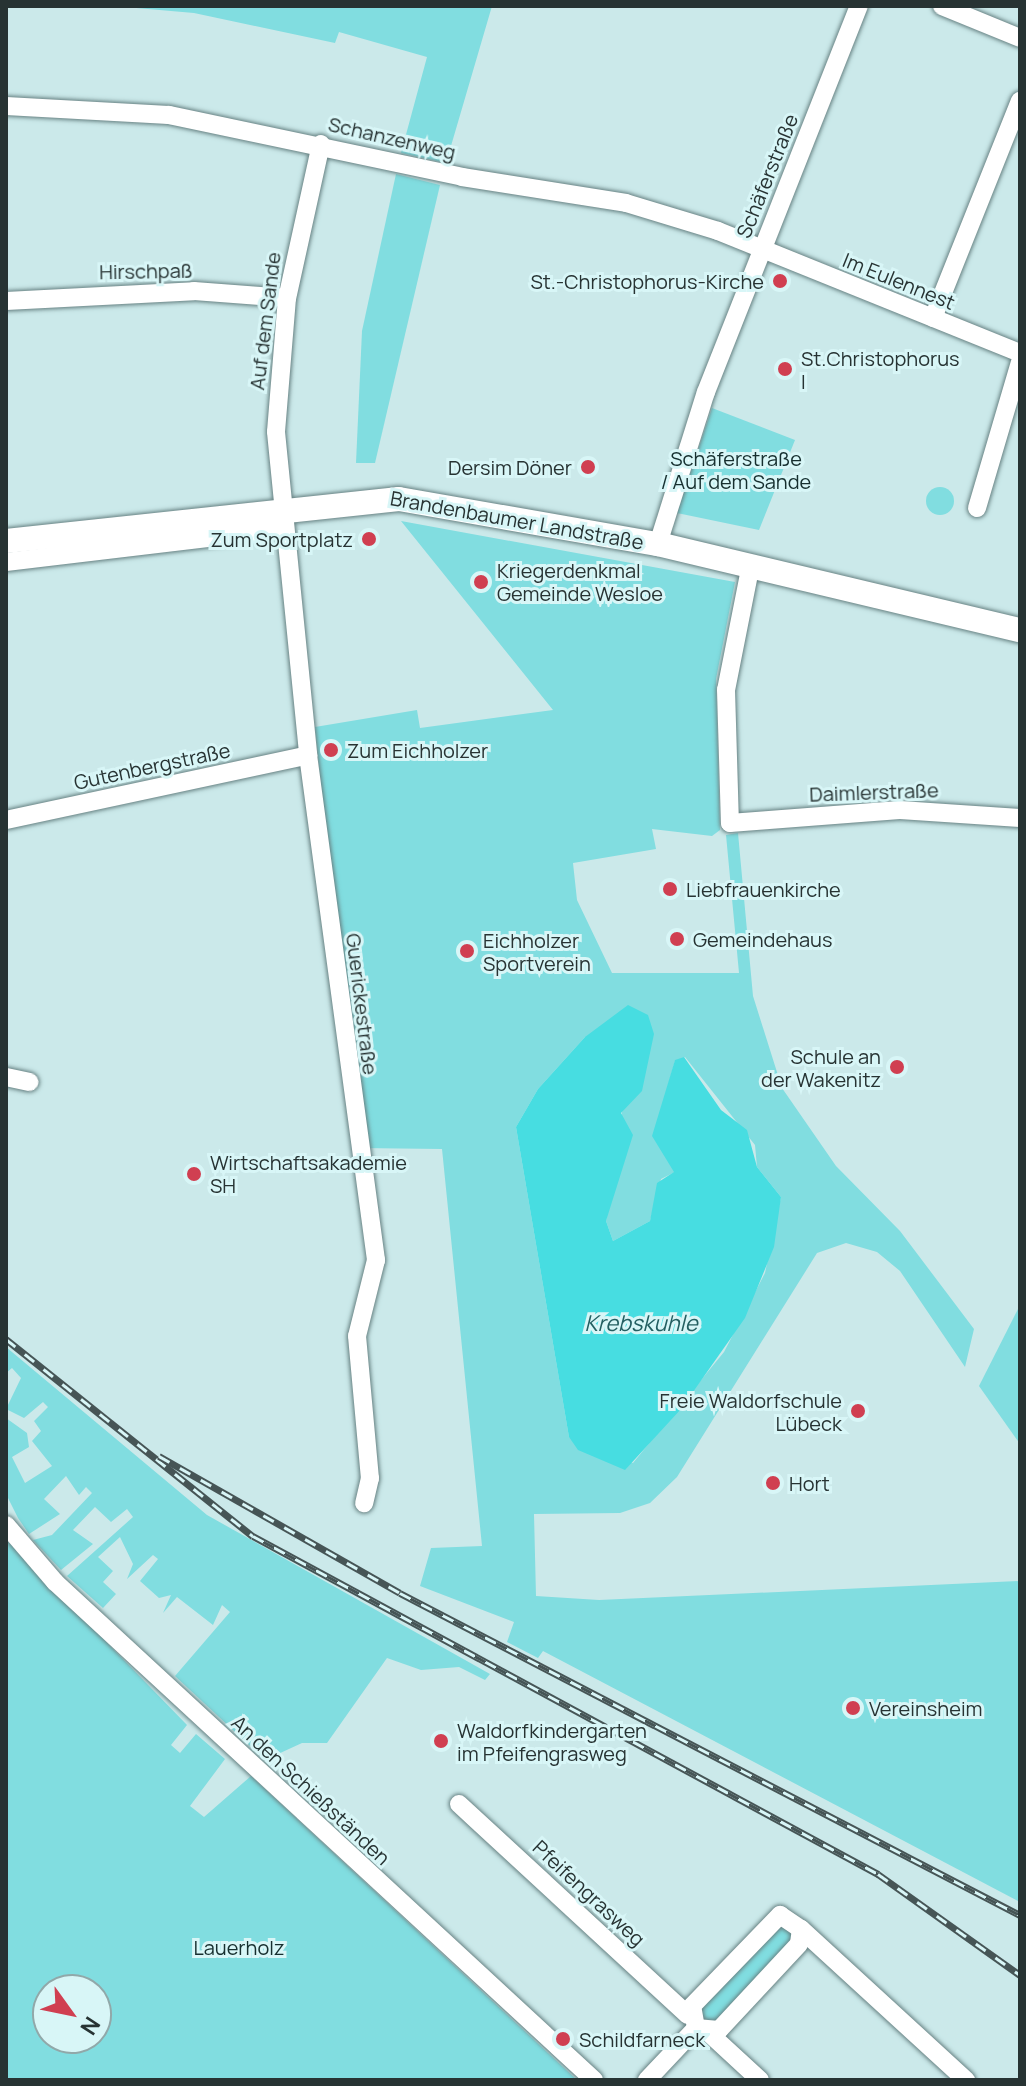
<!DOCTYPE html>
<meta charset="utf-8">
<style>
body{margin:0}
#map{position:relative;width:1026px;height:2086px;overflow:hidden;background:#cbe9ea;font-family:Manrope,sans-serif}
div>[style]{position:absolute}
.green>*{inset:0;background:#81dde0}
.round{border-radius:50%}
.water>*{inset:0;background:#47dde1}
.roads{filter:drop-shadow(0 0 2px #678283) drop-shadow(0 0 2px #678283)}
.minor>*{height:18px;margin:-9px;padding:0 9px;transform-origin:9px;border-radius:9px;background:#fff}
.major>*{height:24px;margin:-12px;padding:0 12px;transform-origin:12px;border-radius:12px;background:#fff}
.rail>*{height:7px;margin-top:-3.5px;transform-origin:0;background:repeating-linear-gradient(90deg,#d8f6f7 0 12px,#465556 0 24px);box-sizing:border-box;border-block:2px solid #465556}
.dots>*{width:22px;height:22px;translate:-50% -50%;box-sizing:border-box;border:4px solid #d8f6f7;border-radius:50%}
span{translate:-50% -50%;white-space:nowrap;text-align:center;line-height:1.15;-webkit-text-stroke:6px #d8f6f7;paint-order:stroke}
.street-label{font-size:20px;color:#273333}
.poi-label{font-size:20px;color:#273333}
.right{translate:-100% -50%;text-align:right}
.left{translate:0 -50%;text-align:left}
.park-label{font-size:20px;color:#162f2f}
.water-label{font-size:22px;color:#235f61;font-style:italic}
.frame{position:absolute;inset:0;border:8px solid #273333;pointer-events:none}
.north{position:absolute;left:32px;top:1974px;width:80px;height:80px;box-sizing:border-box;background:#d8f6f7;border:2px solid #91a8a9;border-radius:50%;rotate:123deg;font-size:22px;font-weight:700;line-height:32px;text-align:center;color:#273333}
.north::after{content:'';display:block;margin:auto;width:28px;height:36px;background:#d03f51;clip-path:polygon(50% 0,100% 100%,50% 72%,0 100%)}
</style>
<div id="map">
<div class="green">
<i style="clip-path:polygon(113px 6px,492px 6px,446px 163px,401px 153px,427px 57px,339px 32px,335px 43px,194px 13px)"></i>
<i style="clip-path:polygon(396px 174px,440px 185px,375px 463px,356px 463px,362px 331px)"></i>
<i style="clip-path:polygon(712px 408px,795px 440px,759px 530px,677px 513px)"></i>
<i class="round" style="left:926px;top:487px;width:28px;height:28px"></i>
<i style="clip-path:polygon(evenodd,401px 521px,735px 582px,716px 679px,720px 830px,712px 836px,652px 829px,656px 849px,573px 863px,577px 900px,612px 973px,739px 973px,726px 835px,738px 833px,753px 996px,782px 1088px,836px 1166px,900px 1231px,974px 1329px,965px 1367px,900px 1271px,877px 1252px,846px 1243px,817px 1253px,677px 1477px,650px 1503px,620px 1513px,534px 1514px,536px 1596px,599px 1600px,1020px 1581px,1020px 1902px,543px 1651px,538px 1658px,507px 1642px,514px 1622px,420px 1586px,431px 1548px,482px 1546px,442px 1149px,358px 1148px,315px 727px,417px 710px,420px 728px,553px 710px,401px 521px,585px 1037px,623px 1106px,606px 1221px,613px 1241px,650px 1221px,661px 1179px,675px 1172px,655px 1130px,675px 1061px,685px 1057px,755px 1145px,757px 1167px,781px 1197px,765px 1273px,724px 1352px,633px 1463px,569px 1437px,516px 1127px,538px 1089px,585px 1037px)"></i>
<i style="clip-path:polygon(1018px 1309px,1020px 1310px,1020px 1444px,979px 1386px)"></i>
<i style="clip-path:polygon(6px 1347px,207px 1515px,490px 1674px,485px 1680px,459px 1667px,421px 1670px,387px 1658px,327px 1743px,302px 1743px,265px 1760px,175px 1676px,230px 1612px,222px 1605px,213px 1625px,177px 1597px,163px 1613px,171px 1595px,159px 1598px,140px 1581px,158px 1559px,153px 1555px,127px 1579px,133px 1564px,120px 1537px,98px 1557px,113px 1571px,103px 1582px,116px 1594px,103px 1608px,67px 1576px,133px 1517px,127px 1509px,111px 1522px,95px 1507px,73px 1530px,93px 1544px,61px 1570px,33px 1540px,52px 1535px,92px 1493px,86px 1487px,79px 1495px,66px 1476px,44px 1499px,60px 1514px,29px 1534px,18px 1518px,6px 1494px,6px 1418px,27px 1433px,29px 1447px,12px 1457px,25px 1483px,52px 1466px,32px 1441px,41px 1431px,34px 1421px,48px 1407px,43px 1402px,24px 1418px,6px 1409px,21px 1378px,12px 1368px,6px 1373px)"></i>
<i style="clip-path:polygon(evenodd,6px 1539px,187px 1725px,171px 1745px,180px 1753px,196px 1734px,225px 1759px,190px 1806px,204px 1817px,251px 1776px,577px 2080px,6px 2080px,6px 1539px,48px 1990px,96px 1990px,96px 2038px,48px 2038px,48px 1990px)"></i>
<i style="clip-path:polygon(777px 1923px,796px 1936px,718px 2024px,701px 2019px,699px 2005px)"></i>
</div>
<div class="water">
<i style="clip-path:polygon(628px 1005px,648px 1015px,654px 1034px,642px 1091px,621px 1113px,633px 1135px,606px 1221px,613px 1241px,650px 1221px,657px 1183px,674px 1172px,652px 1136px,675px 1060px,684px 1057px,721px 1110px,747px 1130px,757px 1167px,781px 1197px,774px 1247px,745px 1318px,681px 1409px,625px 1470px,578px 1450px,569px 1437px,516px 1127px,538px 1089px,585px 1037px)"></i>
</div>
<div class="roads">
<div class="minor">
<i style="left:942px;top:6px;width:84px;rotate:22.3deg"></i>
<i style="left:6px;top:106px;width:163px;rotate:3.2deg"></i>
<i style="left:169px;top:115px;width:299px;rotate:11.9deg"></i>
<i style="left:462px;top:177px;width:166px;rotate:9deg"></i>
<i style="left:626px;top:203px;width:96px;rotate:16.9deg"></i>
<i style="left:718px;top:231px;width:326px;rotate:22deg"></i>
<i style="left:321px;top:144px;width:158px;rotate:102.4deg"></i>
<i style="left:287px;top:298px;width:134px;rotate:94.7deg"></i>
<i style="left:276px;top:432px;width:325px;rotate:84.3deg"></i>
<i style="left:308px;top:755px;width:510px;rotate:82.33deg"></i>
<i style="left:376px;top:1260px;width:78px;rotate:104deg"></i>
<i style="left:357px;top:1336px;width:143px;rotate:84.8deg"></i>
<i style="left:370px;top:1478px;width:26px;rotate:103deg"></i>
<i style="left:6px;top:301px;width:188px;rotate:-3deg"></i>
<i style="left:194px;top:291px;width:93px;rotate:4.3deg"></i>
<i style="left:933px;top:318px;width:234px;rotate:-68.2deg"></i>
<i style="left:977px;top:508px;width:152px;rotate:-73.6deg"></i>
<i style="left:658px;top:544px;width:159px;rotate:-72.5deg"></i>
<i style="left:706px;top:392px;width:415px;rotate:-68.4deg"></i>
<i style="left:6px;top:562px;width:277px;rotate:-6.8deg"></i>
<i style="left:751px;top:564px;width:128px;rotate:101.2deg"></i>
<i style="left:726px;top:690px;width:133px;rotate:88.3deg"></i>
<i style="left:730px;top:823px;width:170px;rotate:-4.4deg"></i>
<i style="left:900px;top:810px;width:120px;rotate:3.8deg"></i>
<i style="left:6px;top:820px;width:309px;rotate:-12.1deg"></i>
<i style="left:6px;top:1077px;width:24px;rotate:12deg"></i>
<i style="left:6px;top:1525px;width:75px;rotate:49.3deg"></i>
<i style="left:55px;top:1582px;width:734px;rotate:42.74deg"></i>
<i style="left:459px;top:1804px;width:311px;rotate:42.7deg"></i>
<i style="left:780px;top:1915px;width:25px;rotate:34deg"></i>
<i style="left:801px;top:1929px;width:15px;rotate:98deg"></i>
<i style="left:799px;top:1944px;width:117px;rotate:132.9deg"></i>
<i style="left:719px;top:2030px;width:23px;rotate:-175deg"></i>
<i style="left:696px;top:2028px;width:22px;rotate:-100deg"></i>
<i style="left:692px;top:2006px;width:127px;rotate:-46deg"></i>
<i style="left:801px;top:1929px;width:224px;rotate:42.5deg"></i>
<i style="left:710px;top:2034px;width:68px;rotate:42.6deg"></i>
<i style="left:647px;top:2080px;width:71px;rotate:-46.7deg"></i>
</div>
<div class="major">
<i style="left:6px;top:541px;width:395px;rotate:-6.1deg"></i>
<i style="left:399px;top:499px;width:263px;rotate:9.9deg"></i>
<i style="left:658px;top:544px;width:372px;rotate:13.4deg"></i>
</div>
</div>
<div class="rail">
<i style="left:6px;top:1339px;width:316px;rotate:38.6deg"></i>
<i style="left:253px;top:1536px;width:711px;rotate:28.4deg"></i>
<i style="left:878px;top:1874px;width:174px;rotate:35.4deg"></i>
<i style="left:159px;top:1456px;width:277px;rotate:29.6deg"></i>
<i style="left:400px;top:1593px;width:699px;rotate:27.45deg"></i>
</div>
<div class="dots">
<i style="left:780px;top:281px;background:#d03f51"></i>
<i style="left:785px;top:369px;background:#d03f51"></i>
<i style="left:588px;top:467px;background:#d03f51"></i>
<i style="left:369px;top:539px;background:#d03f51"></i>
<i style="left:481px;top:582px;background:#d03f51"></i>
<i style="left:331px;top:750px;background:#d03f51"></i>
<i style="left:670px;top:889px;background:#d03f51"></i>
<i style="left:677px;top:939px;background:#d03f51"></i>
<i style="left:467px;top:951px;background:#d03f51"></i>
<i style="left:897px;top:1067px;background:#d03f51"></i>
<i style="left:194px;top:1174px;background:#d03f51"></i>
<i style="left:858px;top:1411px;background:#d03f51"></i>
<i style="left:773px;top:1483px;background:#d03f51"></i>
<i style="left:853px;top:1708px;background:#d03f51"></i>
<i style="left:441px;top:1741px;background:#d03f51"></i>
<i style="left:563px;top:2039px;background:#d03f51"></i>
</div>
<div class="street-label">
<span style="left:392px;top:138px;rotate:13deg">Schanzenweg</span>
<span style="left:767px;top:176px;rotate:-68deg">Schäferstraße</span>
<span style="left:146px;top:271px;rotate:-1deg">Hirschpaß</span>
<span style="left:899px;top:281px;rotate:22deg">Im Eulennest</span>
<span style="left:265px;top:321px;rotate:-83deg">Auf dem Sande</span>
<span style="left:517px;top:520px;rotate:10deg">Brandenbaumer Landstraße</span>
<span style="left:152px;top:766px;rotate:-12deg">Gutenbergstraße</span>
<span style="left:874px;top:792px;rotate:-2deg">Daimlerstraße</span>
<span style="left:362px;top:1004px;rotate:83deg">Guerickestraße</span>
<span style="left:311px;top:1790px;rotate:43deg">An den Schießständen</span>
<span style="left:589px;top:1893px;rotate:43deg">Pfeifengrasweg</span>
</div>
<div class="poi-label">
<span class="right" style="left:764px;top:281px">St.-Christophorus-Kirche</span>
<span class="left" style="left:801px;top:370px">St.Christophorus<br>I</span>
<span class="right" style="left:572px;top:467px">Dersim Döner</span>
<span class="right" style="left:353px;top:539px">Zum Sportplatz</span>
<span class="left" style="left:497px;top:582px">Kriegerdenkmal<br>Gemeinde Wesloe</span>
<span class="left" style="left:347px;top:750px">Zum Eichholzer</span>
<span class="left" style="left:686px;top:889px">Liebfrauenkirche</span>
<span class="left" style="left:693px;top:939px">Gemeindehaus</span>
<span class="left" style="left:483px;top:952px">Eichholzer<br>Sportverein</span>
<span class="right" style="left:881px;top:1068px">Schule an<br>der Wakenitz</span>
<span class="left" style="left:210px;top:1174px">Wirtschaftsakademie<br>SH</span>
<span class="right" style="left:842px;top:1412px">Freie Waldorfschule<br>Lübeck</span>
<span class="left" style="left:789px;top:1483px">Hort</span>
<span class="left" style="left:869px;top:1708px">Vereinsheim</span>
<span class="left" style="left:457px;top:1742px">Waldorfkindergarten<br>im Pfeifengrasweg</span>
<span class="left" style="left:579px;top:2039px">Schildfarneck</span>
</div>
<div class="park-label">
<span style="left:736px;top:470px">Schäferstraße<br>/ Auf dem Sande</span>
<span style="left:239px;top:1947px">Lauerholz</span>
</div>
<div class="water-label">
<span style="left:641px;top:1324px">Krebskuhle</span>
</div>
<div class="frame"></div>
<div class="north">N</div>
</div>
